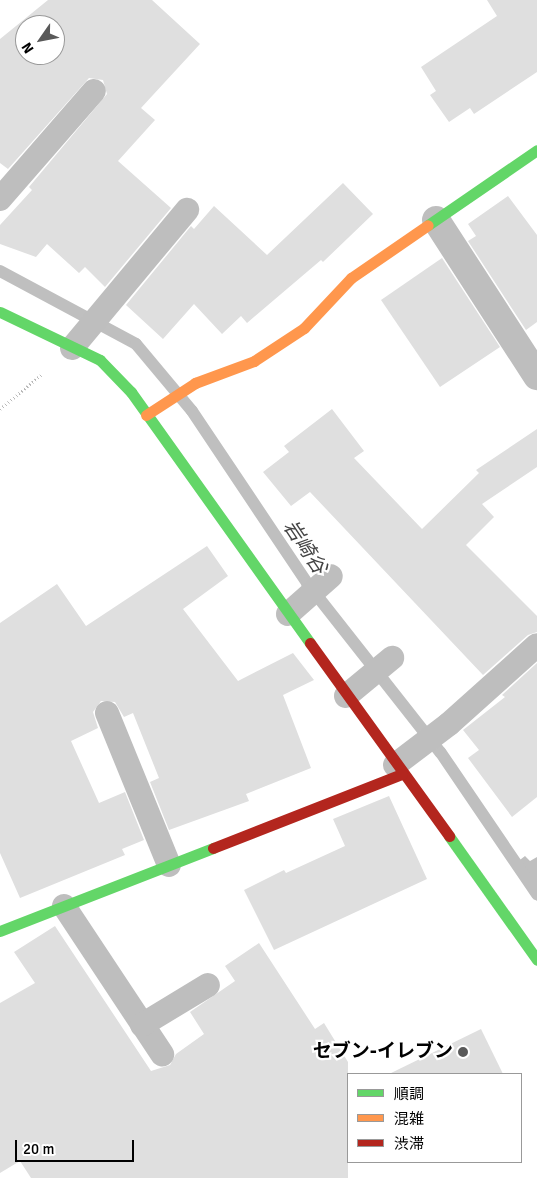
<!DOCTYPE html>
<meta charset="utf-8">
<style>
body{margin:0}
#map{position:relative;width:537px;height:1178px;overflow:hidden;background:#fff;font-family:Signika,"Noto Sans JP",sans-serif}
div>[style]{position:absolute}
.water>*{inset:0;background:#bfbfbf}
.stream>*{height:12px;margin:-6px;padding:0 6px;transform-origin:6px;border-radius:6px;background:#bfbfbf}
.building>*{inset:0;background:#dfdfdf}
.path>*{height:3px;margin-top:-1.5px;transform-origin:0;background:repeating-linear-gradient(90deg,#b9b9b9 0 1px,transparent 0 3.5px)}
.lane>*{height:24px;margin:-12px;padding:0 12px;transform-origin:12px;border-radius:12px;background:#bebebe}
.street>*{height:28px;margin:-14px;padding:0 14px;transform-origin:14px;border-radius:14px;background:#bebebe}
.fast>*{height:11px;margin:-5.5px;padding:0 5.5px;transform-origin:5.5px;border-radius:5.5px;background:#63d668}
.slow>*{height:11px;margin:-5.5px;padding:0 5.5px;transform-origin:5.5px;border-radius:5.5px;background:#ff974d}
.jam>*{height:11px;margin:-5.5px;padding:0 5.5px;transform-origin:5.5px;border-radius:5.5px;background:#b3261e}
.dots>*{width:14px;height:14px;translate:-50% -50%;box-sizing:border-box;border:2px solid #fff;border-radius:50%}
span{translate:-50% -50%;white-space:nowrap;text-align:center;line-height:1.15;-webkit-text-stroke:4.5px #fff;paint-order:stroke}
.poi-label{font-size:19px;color:#000;font-weight:700}
.right{translate:-100% -50%;text-align:right}
.water-label{font-size:20px;color:#444;font-style:italic}
.legend{position:absolute;left:347px;top:1073px;width:175px;height:90px;box-sizing:border-box;background:#fff;border:1px solid #999;margin:0;padding:6px 9px;list-style:none;font-size:15px;color:#000}
.legend li{display:flex;align-items:center;gap:10px;height:25px}
.legend b{width:25px;border:1px solid #999}
.north{position:absolute;left:15px;top:15px;width:50px;height:50px;box-sizing:border-box;background:#fff;border:1px solid #999;border-radius:50%;rotate:237deg;font-size:14px;font-weight:700;line-height:20px;text-align:center;color:#000}
.north::after{content:'';display:block;margin:auto;width:18px;height:22px;background:#595959;clip-path:polygon(50% 0,100% 100%,50% 72%,0 100%)}
.scale{position:absolute;left:15px;top:1140px;width:119px;height:22px;box-sizing:border-box;border:2px solid #000;border-top:0;padding-left:6px;font-size:15px;line-height:18px;white-space:nowrap;color:#000;-webkit-text-stroke:4px #fff;paint-order:stroke}
</style>
<div id="map">
<div class="water">
<i style="clip-path:polygon(525px 856px,530px 861px,537px 857px,537px 901px,512px 866px)"></i>
</div>
<div class="stream">
<i style="left:0;top:271px;width:154px;rotate:28.2deg"></i>
<i style="left:136px;top:344px;width:87px;rotate:50.1deg"></i>
<i style="left:192px;top:411px;width:207px;rotate:56.2deg"></i>
<i style="left:307px;top:583px;width:216px;rotate:51.8deg"></i>
<i style="left:441px;top:753px;width:171px;rotate:55.8deg"></i>
</div>
<div class="building">
<i style="clip-path:polygon(evenodd,48px 0,152px 0,200px 44px,141px 108px,155px 120px,118px 161px,171px 208px,105px 287px,85px 267px,79px 273px,47px 244px,36px 257px,0 244px,0 225px,32px 190px,29px 187px,107px 94px,103px 80px,89px 78px,8px 169px,0 163px,0 39px,48px 0,25px 25px,55px 25px,55px 55px,25px 55px,25px 25px)"></i>
<i style="clip-path:polygon(487px 0,537px 0,537px 72px,474px 114px,470px 108px,449px 122px,430px 95px,436px 91px,421px 67px,497px 16px)"></i>
<i style="clip-path:polygon(343px 183px,373px 214px,323px 262px,321px 260px,247px 323px,241px 316px,222px 334px,194px 304px,163px 339px,126px 305px,191px 226px,194px 229px,214px 206px,267px 255px)"></i>
<i style="clip-path:polygon(508px 196px,537px 235px,537px 322px,526px 330px,468px 241px,476px 236px,468px 224px)"></i>
<i style="clip-path:polygon(442px 258px,500px 347px,440px 387px,381px 300px)"></i>
<i style="clip-path:polygon(332px 409px,364px 451px,354px 458px,422px 529px,479px 473px,476px 470px,537px 429px,537px 467px,482px 504px,494px 517px,466px 545px,537px 616px,537px 632px,528px 635px,483px 675px,310px 492px,291px 506px,263px 472px,289px 452px,284px 446px)"></i>
<i style="clip-path:polygon(207px 546px,228px 576px,183px 609px,238px 681px,293px 653px,314px 680px,283px 695px,311px 768px,246px 794px,249px 801px,169px 830px,150px 782px,159px 778px,133px 713px,124px 717px,115px 702px,101px 701px,93px 712px,98px 728px,71px 741px,99px 803px,125px 792px,144px 840px,122px 849px,125px 855px,20px 898px,0 853px,0 623px,57px 584px,86px 626px)"></i>
<i style="clip-path:polygon(537px 663px,537px 797px,512px 817px,468px 758px,479px 750px,463px 730px,505px 697px,502px 695px)"></i>
<i style="clip-path:polygon(389px 796px,427px 879px,274px 950px,244px 890px,284px 870px,286px 873px,345px 846px,333px 819px)"></i>
<i style="clip-path:polygon(55px 926px,151px 1071px,170px 1065px,176px 1054px,204px 1034px,190px 1012px,235px 981px,225px 966px,259px 943px,315px 1029px,324px 1023px,348px 1062px,348px 1178px,31px 1178px,20px 1161px,0 1173px,0 1003px,35px 983px,14px 952px)"></i>
<i style="clip-path:polygon(481px 1029px,503px 1074px,389px 1074px)"></i>
</div>
<div class="path">
<i style="left:0;top:409px;width:55px;rotate:-39.8deg"></i>
</div>
<div class="lane">
<i style="left:0;top:199px;width:143px;rotate:-49deg"></i>
<i style="left:72px;top:348px;width:180px;rotate:-50.2deg"></i>
<i style="left:288px;top:614px;width:57px;rotate:-41.5deg"></i>
<i style="left:346px;top:696px;width:60px;rotate:-39.6deg"></i>
<i style="left:107px;top:713px;width:164px;rotate:67.8deg"></i>
<i style="left:395px;top:765px;width:68px;rotate:-37.2deg"></i>
<i style="left:449px;top:724px;width:118px;rotate:-41.9deg"></i>
<i style="left:64px;top:906px;width:178px;rotate:56.5deg"></i>
<i style="left:142px;top:1025px;width:77px;rotate:-31.2deg"></i>
</div>
<div class="street">
<i style="left:436px;top:220px;width:186px;rotate:57.1deg"></i>
</div>
<div class="fast">
<i style="left:428px;top:225px;width:132px;rotate:-34.5deg"></i>
<i style="left:0;top:312px;width:111px;rotate:25.6deg"></i>
<i style="left:100px;top:360px;width:45px;rotate:45.9deg"></i>
<i style="left:131px;top:392px;width:308px;rotate:54.5deg"></i>
<i style="left:449px;top:836px;width:152px;rotate:54.6deg"></i>
<i style="left:0;top:931px;width:229px;rotate:-21.3deg"></i>
</div>
<div class="slow">
<i style="left:146px;top:415px;width:59px;rotate:-33.1deg"></i>
<i style="left:195px;top:383px;width:63px;rotate:-20.4deg"></i>
<i style="left:254px;top:361px;width:60px;rotate:-33.4deg"></i>
<i style="left:304px;top:328px;width:69px;rotate:-46.8deg"></i>
<i style="left:351px;top:278px;width:93px;rotate:-34.5deg"></i>
</div>
<div class="jam">
<i style="left:310px;top:643px;width:238px;rotate:54.2deg"></i>
<i style="left:213px;top:848px;width:203px;rotate:-21.4deg"></i>
</div>
<div class="dots">
<i style="left:463px;top:1052px;background:#595959"></i>
</div>
<div class="poi-label">
<span class="right" style="left:453px;top:1052px">セブン-イレブン</span>
</div>
<div class="water-label">
<span style="left:305px;top:547px;rotate:56deg">岩崎谷</span>
</div>
<ul class="legend">
<li><b style="height:6px;background:#63d668"></b>順調</li>
<li><b style="height:6px;background:#ff974d"></b>混雑</li>
<li><b style="height:6px;background:#b3261e"></b>渋滞</li>
</ul>
<div class="north">N</div>
<div class="scale">20 m</div>
</div>
